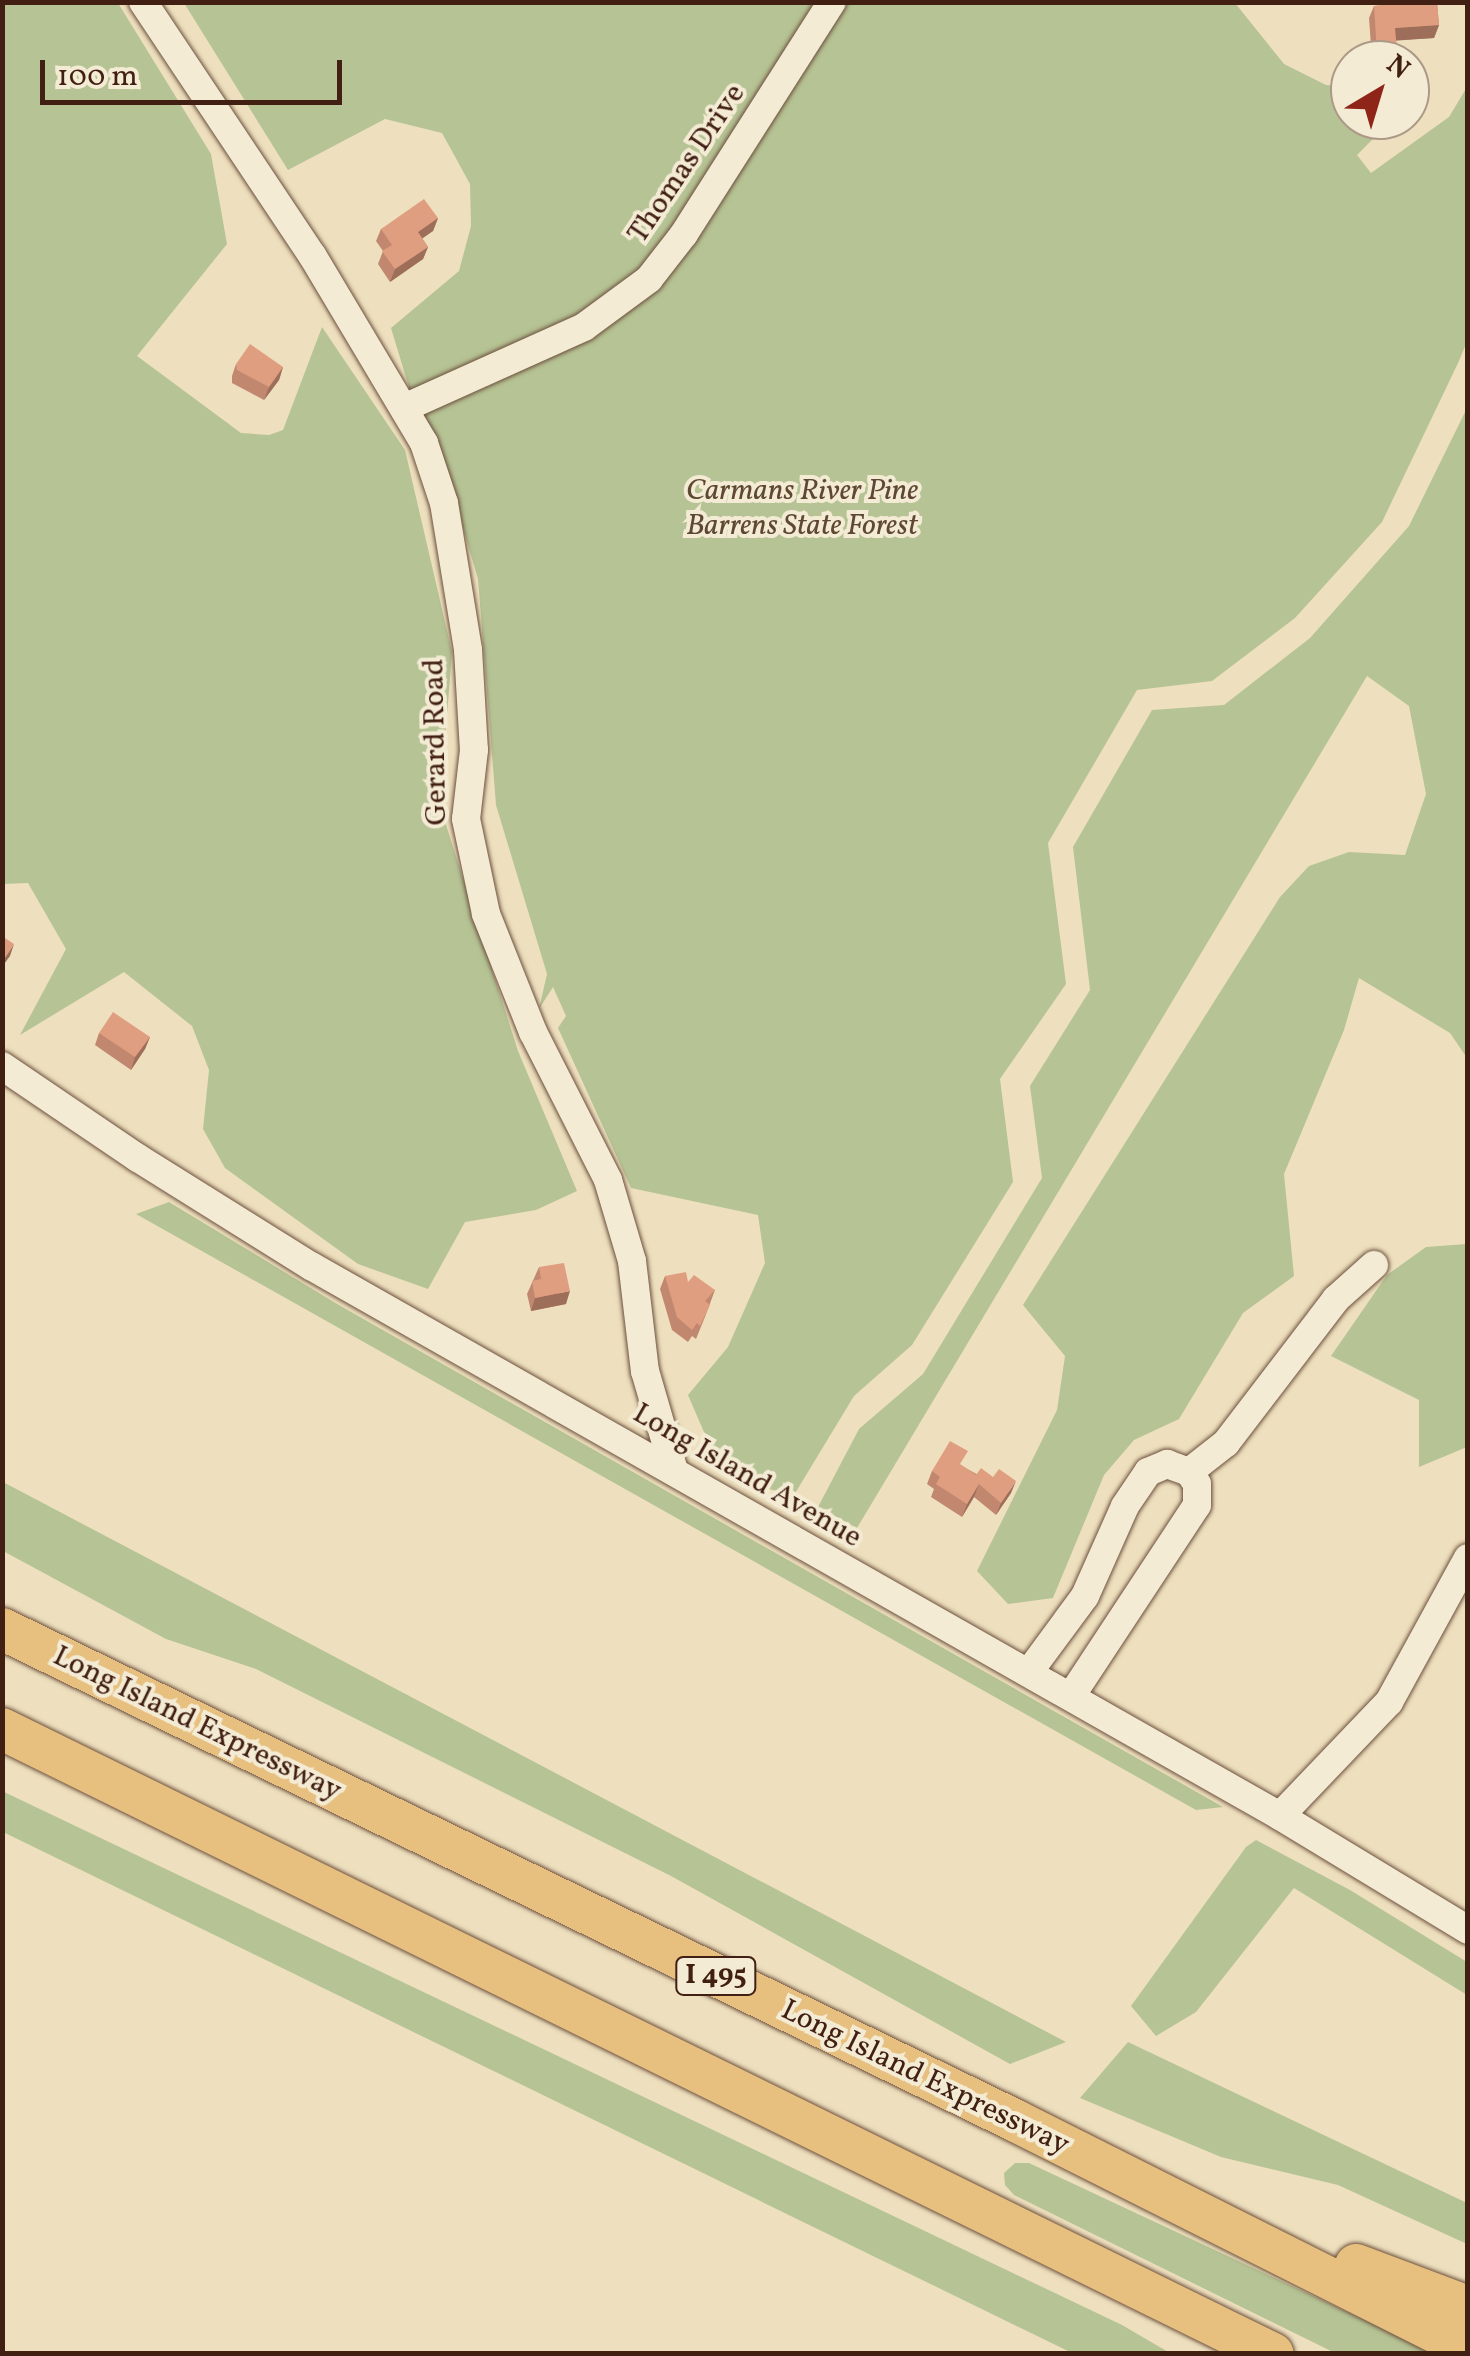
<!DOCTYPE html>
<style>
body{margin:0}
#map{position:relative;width:1470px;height:2356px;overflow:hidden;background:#eee0be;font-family:Vollkorn,serif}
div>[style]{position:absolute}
.green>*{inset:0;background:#b6c394}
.roads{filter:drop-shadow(0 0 2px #6c4f3d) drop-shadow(0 0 2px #6c4f3d)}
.minor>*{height:28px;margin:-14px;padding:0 14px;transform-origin:14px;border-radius:14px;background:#f4ebd5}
.highway>*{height:42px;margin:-21px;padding:0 21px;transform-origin:21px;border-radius:21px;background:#e7c07f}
.wall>*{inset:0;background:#c1886f}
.shaded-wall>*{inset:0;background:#9d6f5a}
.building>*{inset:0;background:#e09e81}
span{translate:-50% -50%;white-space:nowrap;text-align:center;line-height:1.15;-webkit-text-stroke:8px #f4ebd5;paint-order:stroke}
.shield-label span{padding:2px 8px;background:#f4ebd5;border:2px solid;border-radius:8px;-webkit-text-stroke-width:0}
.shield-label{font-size:28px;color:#411f12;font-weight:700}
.street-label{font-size:30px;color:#411f12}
.park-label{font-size:30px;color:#5e4832;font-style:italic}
.frame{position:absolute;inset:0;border:5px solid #411f12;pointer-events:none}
.north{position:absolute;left:1330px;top:40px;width:100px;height:100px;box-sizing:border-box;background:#f4ebd5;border:2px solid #ac9987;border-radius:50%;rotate:38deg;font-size:28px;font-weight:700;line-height:40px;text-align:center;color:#411f12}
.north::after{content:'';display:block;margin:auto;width:35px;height:45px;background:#8f2418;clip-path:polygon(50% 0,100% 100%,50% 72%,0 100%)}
.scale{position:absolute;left:40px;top:60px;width:302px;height:45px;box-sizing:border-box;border:5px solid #411f12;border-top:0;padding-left:12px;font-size:30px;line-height:35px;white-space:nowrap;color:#411f12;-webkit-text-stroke:8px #f4ebd5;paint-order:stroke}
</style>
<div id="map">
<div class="green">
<i style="clip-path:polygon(3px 3px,118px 3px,211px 154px,227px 244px,137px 356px,241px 433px,269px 435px,283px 430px,322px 327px,405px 450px,452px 652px,440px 806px,518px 1051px,577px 1191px,536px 1210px,465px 1222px,428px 1289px,358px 1264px,225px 1168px,203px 1129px,209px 1070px,192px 1026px,124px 972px,20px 1035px,66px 949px,28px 883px,3px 884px)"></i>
<i style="clip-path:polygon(184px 3px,1235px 3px,1284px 64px,1326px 85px,1350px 87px,1350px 120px,1392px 120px,1357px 155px,1371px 173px,1449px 117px,1467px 87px,1468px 339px,1459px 361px,1382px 522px,1295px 618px,1212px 681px,1137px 690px,1048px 843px,1066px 984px,1000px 1079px,1013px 1182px,912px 1345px,854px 1396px,794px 1495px,761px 1487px,713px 1453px,688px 1395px,728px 1347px,765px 1263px,758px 1215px,631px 1188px,558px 1028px,566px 1016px,553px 987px,539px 1009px,547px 974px,496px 805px,478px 579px,440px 450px,411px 394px,391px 328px,459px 271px,471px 226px,470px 184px,442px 133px,385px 119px,288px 170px)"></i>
<i style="clip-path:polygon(1467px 408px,1467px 1058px,1450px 1033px,1359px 978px,1344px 1030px,1284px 1174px,1294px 1276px,1243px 1313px,1179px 1419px,1134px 1440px,1104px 1475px,1053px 1598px,1008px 1604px,977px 1571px,1057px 1410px,1065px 1356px,1023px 1305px,1280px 897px,1309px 866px,1349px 852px,1405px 855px,1426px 794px,1409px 706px,1367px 676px,857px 1528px,818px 1507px,859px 1429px,923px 1374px,1042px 1178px,1030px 1086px,1090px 990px,1073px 847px,1152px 710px,1224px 705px,1310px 638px,1409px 526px)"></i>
<i style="clip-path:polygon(169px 1202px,337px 1304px,1223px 1807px,1196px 1810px,136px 1214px)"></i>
<i style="clip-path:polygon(1467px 1244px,1467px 1447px,1419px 1467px,1419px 1400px,1331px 1356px,1387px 1275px,1426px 1247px)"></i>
<i style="clip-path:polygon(3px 1482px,1066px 2042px,1010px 2064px,671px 1876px,256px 1669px,166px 1639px,3px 1551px)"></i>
<i style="clip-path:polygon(2px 1791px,1122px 2325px,1170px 2353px,1068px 2351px,3px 1832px)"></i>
<i style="clip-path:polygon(1256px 1840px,1350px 1890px,1467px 1962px,1467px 1995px,1294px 1888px,1196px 2012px,1156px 2036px,1131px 2006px,1246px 1847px)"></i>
<i style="clip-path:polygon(1128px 2042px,1467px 2203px,1467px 2244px,1338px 2185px,1221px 2157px,1080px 2098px)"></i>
<i style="clip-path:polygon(1015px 2163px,1029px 2163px,1435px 2353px,1335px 2353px,1014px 2195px,1005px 2185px,1004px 2173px)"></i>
</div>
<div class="roads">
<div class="minor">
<i style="left:143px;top:2px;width:304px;rotate:56.3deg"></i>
<i style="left:312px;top:255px;width:219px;rotate:59.2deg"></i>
<i style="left:424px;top:443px;width:63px;rotate:71.6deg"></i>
<i style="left:444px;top:503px;width:149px;rotate:80.7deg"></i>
<i style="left:468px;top:650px;width:100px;rotate:86.6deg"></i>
<i style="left:474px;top:750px;width:69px;rotate:96.6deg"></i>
<i style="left:466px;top:819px;width:97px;rotate:78.1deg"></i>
<i style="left:486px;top:914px;width:127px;rotate:68.3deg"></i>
<i style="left:533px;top:1032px;width:166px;rotate:63.1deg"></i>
<i style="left:608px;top:1180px;width:84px;rotate:73.5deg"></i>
<i style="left:632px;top:1261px;width:111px;rotate:83.3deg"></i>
<i style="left:645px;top:1371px;width:104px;rotate:73.8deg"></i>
<i style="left:404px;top:408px;width:197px;rotate:-24.2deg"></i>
<i style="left:584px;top:327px;width:81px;rotate:-36.4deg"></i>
<i style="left:649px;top:279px;width:57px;rotate:-52.1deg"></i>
<i style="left:684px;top:234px;width:275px;rotate:-57.5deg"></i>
<i style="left:2px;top:1066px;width:164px;rotate:34.1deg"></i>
<i style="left:138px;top:1158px;width:204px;rotate:32deg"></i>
<i style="left:311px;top:1266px;width:1114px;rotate:29.58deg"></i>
<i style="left:1280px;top:1816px;width:220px;rotate:31.2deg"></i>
<i style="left:1189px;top:1472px;width:47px;rotate:-38.1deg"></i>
<i style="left:1226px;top:1443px;width:181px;rotate:-52.6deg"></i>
<i style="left:1336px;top:1299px;width:51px;rotate:-41.8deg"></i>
<i style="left:1029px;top:1672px;width:94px;rotate:-53.6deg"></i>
<i style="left:1085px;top:1596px;width:98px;rotate:-66deg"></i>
<i style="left:1125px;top:1506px;width:41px;rotate:-55.9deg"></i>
<i style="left:1148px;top:1472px;width:21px;rotate:-23deg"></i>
<i style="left:1167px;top:1464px;width:23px;rotate:20deg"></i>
<i style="left:1189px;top:1472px;width:14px;rotate:56deg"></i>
<i style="left:1197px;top:1484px;width:21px;rotate:90deg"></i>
<i style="left:1197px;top:1505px;width:229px;rotate:123.4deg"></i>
<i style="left:1280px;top:1816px;width:158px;rotate:-46.3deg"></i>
<i style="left:1389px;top:1702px;width:164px;rotate:-61.3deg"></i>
</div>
<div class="highway">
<i style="left:2px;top:1629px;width:1127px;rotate:25.88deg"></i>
<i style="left:1016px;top:2121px;width:506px;rotate:26.67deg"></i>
<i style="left:2px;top:1729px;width:1416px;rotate:26.19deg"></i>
<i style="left:1356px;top:2265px;width:120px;rotate:20.6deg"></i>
</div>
</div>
<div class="wall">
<i style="clip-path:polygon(1388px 2px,1437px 2px,1439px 25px,1434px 38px,1396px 40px,1397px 50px,1393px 60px,1372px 60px,1369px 18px,1374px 6px,1387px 5px)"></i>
<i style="clip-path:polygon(438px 218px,433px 231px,422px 238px,428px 247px,423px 259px,390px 282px,378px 264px,383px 251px,376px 241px,381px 229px)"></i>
<i style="clip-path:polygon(236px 364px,283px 367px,279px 380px,264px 400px,232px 383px,232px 376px)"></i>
<i style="clip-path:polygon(99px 1033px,150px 1037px,145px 1049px,131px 1070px,95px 1045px)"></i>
<i style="clip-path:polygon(539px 1267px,566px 1304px,531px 1311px,527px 1294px)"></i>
<i style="clip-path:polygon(665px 1276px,715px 1290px,705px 1317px,696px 1339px,692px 1336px,688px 1342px,672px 1330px,660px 1289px)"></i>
<i style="clip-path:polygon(962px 1466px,1011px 1493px,996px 1515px,974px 1497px,962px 1517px,931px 1497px,934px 1489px,927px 1484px,932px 1471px)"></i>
</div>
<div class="shaded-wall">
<i style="clip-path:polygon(1439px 25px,1434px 38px,1391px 41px,1395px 28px)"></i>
<i style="clip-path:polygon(1397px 50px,1393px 60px,1374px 60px,1377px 52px)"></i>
<i style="clip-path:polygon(438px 218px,433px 231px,413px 245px,418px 232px)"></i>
<i style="clip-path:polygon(428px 247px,423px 259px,390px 282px,395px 269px)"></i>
<i style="clip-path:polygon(283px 367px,279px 380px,264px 400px,269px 387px)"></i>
<i style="clip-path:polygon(14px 944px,10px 956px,2px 967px,2px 962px)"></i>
<i style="clip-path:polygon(150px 1037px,145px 1049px,131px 1070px,135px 1057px)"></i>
<i style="clip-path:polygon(570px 1291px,566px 1304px,531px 1311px,535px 1298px)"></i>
<i style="clip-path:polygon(1016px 1481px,1011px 1493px,996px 1515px,1001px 1503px)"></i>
<i style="clip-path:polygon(979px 1484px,974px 1497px,962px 1517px,967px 1504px)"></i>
</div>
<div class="building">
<i style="clip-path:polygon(1392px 2px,1437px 2px,1439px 25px,1395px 28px,1397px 50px,1377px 52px,1374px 6px,1392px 4px)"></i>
<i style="clip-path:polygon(424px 199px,438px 218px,418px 232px,428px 247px,395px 269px,382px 251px,392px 245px,381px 229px)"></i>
<i style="clip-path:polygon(250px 344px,283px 367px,269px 387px,237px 370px,236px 364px)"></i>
<i style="clip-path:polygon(2px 936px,14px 944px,2px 962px)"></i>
<i style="clip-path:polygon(113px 1012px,150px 1037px,135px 1057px,99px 1033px)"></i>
<i style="clip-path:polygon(564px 1263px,570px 1291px,535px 1298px,532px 1281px,541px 1279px,539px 1267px)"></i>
<i style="clip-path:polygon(686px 1272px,688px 1282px,694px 1275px,715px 1290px,705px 1301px,710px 1305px,700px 1326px,697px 1323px,692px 1330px,677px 1317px,665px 1276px)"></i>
<i style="clip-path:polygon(950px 1441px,968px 1451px,960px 1464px,976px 1475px,981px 1468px,993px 1477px,999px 1469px,1016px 1481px,1001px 1503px,979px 1484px,967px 1504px,936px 1484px,940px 1477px,932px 1471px)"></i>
</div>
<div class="shield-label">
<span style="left:716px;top:1976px">I 495</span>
</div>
<div class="street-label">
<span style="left:687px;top:164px;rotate:-56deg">Thomas Drive</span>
<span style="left:436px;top:742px;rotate:-91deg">Gerard Road</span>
<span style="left:747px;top:1476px;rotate:30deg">Long Island Avenue</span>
<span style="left:197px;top:1724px;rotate:26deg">Long Island Expressway</span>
<span style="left:925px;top:2078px;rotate:26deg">Long Island Expressway</span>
</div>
<div class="park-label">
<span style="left:802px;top:508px">Carmans River Pine<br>Barrens State Forest</span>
</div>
<div class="frame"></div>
<div class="north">N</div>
<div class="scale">100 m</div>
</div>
